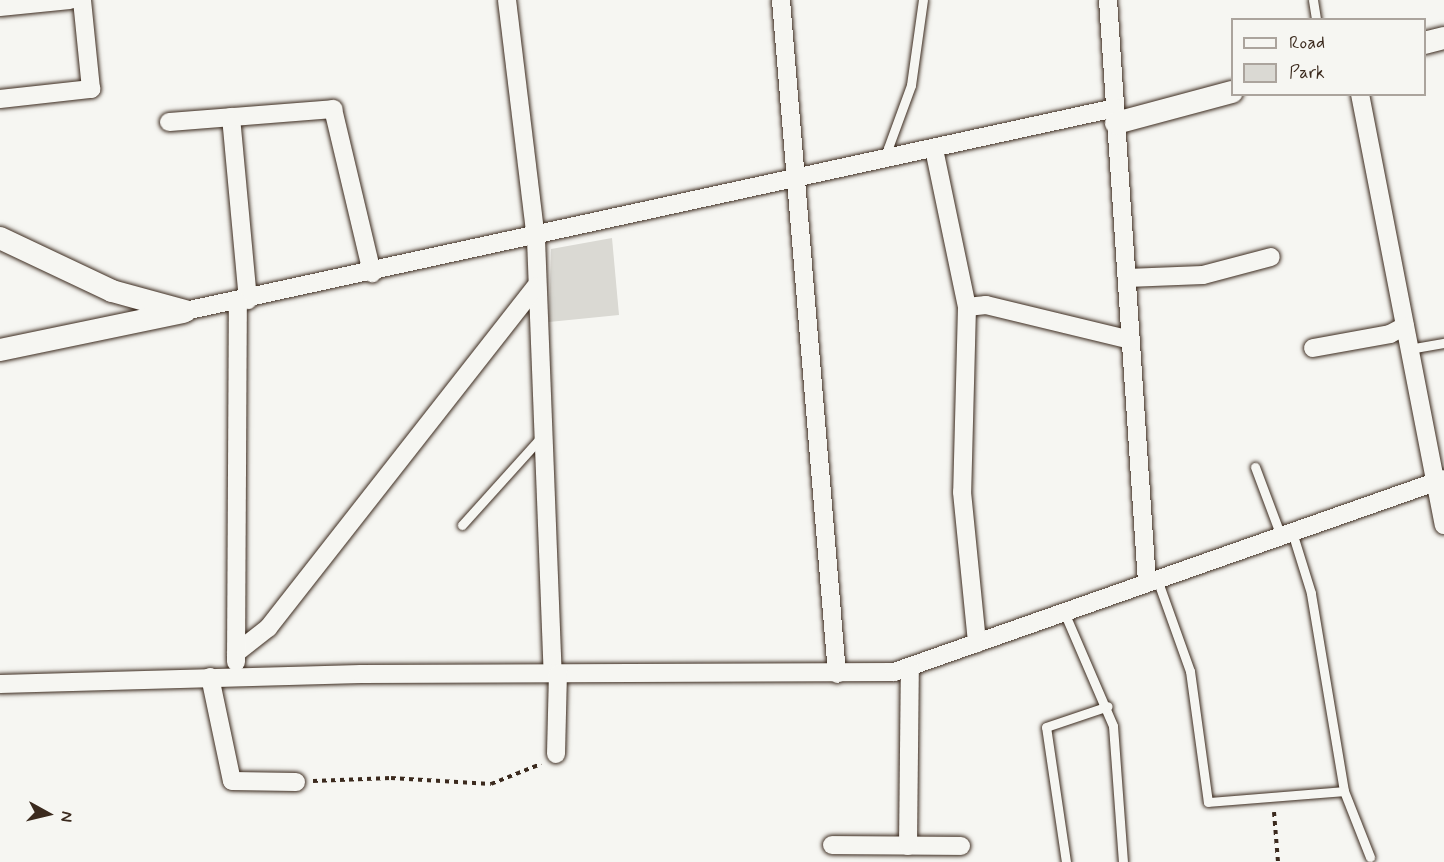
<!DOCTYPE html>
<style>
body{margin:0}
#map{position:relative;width:1444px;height:862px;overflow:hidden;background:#f6f6f2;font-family:Mynerve,sans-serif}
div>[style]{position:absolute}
.green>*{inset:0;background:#dad9d3}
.path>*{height:4px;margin-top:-2px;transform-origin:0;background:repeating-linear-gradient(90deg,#3b2a1e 0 4.5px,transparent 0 9px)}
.roads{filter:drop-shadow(0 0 2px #3b2a1e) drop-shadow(0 0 2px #3b2a1e)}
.service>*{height:9px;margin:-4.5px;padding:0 4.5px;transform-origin:4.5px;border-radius:4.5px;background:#f6f6f2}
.minor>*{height:18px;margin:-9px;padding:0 9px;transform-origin:9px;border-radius:9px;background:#f6f6f2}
.tertiary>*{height:22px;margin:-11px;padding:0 11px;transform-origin:11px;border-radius:11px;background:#f6f6f2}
span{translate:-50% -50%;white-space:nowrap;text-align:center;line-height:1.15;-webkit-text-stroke:6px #f6f6f2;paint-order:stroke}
.legend{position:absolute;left:1231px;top:18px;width:195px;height:78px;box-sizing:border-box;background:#f6f6f2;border:2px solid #aba49d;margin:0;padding:8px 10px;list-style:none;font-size:18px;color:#3b2a1e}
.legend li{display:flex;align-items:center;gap:12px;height:30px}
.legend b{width:30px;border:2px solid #aba49d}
.north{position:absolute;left:18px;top:784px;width:60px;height:60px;-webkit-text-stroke:4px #f6f6f2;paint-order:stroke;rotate:98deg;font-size:16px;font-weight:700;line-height:24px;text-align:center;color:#3b2a1e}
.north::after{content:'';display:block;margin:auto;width:21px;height:27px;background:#3b2a1e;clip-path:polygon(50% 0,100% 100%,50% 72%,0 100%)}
</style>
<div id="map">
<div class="green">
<i style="clip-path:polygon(612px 238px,619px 315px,549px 322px,551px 249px)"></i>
</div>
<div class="path">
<i style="left:313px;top:781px;width:78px;rotate:-2.2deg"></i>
<i style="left:391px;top:778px;width:100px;rotate:3.4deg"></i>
<i style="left:491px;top:784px;width:54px;rotate:-21.8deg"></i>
<i style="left:1274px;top:812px;width:50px;rotate:85.4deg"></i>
</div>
<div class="roads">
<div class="service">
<i style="left:1313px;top:0;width:20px;rotate:81deg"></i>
<i style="left:890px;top:160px;width:12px;rotate:-99deg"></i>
<i style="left:888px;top:148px;width:67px;rotate:-69.9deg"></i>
<i style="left:911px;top:85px;width:86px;rotate:-82deg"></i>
<i style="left:1409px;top:349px;width:36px;rotate:-10deg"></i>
<i style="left:1255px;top:467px;width:74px;rotate:69.4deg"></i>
<i style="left:462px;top:525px;width:121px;rotate:-48deg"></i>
<i style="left:1157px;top:579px;width:98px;rotate:70.3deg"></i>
<i style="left:1190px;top:671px;width:132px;rotate:82.2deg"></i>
<i style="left:1208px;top:802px;width:136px;rotate:-4.6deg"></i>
<i style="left:1344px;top:791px;width:201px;rotate:-99.5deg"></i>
<i style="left:1311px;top:593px;width:64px;rotate:-107.3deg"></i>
<i style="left:1064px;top:612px;width:124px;rotate:66.7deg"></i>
<i style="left:1113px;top:726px;width:136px;rotate:85.8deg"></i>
<i style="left:1344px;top:791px;width:71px;rotate:68.5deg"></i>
<i style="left:1066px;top:862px;width:136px;rotate:-98.4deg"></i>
<i style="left:1046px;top:727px;width:65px;rotate:-18.7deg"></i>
</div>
<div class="minor">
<i style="left:507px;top:0;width:241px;rotate:83.1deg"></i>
<i style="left:536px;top:239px;width:435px;rotate:87.8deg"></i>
<i style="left:781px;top:0;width:676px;rotate:85.25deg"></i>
<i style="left:1108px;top:0;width:584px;rotate:86.17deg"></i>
<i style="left:0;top:7px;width:70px;rotate:-5.7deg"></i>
<i style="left:1360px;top:94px;width:439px;rotate:79deg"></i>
<i style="left:0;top:99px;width:92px;rotate:-6.3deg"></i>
<i style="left:91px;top:89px;width:89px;rotate:-95.8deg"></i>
<i style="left:231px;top:117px;width:184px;rotate:84.7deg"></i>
<i style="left:169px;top:122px;width:165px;rotate:-4.5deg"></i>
<i style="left:333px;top:109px;width:169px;rotate:76.6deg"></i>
<i style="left:934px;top:149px;width:161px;rotate:78.2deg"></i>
<i style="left:967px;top:307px;width:19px;rotate:-6deg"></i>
<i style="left:986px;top:305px;width:149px;rotate:13.6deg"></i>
<i style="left:1127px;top:278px;width:76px;rotate:-2.3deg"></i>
<i style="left:1203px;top:275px;width:70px;rotate:-14.8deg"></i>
<i style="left:967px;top:307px;width:185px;rotate:91.5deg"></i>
<i style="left:962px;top:492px;width:152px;rotate:84.3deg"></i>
<i style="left:185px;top:311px;width:952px;rotate:-12.31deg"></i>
<i style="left:1313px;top:348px;width:78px;rotate:-10.3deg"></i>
<i style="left:1390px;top:334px;width:17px;rotate:-28deg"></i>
<i style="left:236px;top:653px;width:41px;rotate:-38deg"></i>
<i style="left:268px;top:628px;width:433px;rotate:-51.9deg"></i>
<i style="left:236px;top:662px;width:360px;rotate:-89.7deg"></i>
<i style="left:210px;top:677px;width:106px;rotate:78.1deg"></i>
<i style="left:232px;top:781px;width:64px;rotate:0.9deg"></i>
<i style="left:0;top:684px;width:361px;rotate:-1.6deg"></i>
<i style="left:361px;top:674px;width:533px;rotate:-0.21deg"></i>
<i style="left:894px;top:672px;width:583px;rotate:-19.34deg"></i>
<i style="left:556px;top:754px;width:80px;rotate:-88.6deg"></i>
<i style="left:832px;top:845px;width:129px;rotate:0.4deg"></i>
<i style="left:908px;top:846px;width:179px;rotate:-89.4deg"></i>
</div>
<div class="tertiary">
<i style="left:1424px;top:43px;width:21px;rotate:-14deg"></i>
<i style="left:1116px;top:123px;width:120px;rotate:-15deg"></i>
<i style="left:0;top:238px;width:124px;rotate:25.3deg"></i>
<i style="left:112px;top:291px;width:76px;rotate:15.3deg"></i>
<i style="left:0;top:350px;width:187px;rotate:-11.7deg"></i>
</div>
</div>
<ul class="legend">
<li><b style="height:8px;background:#f6f6f2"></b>Road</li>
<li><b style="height:16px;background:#dad9d3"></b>Park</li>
</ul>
<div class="north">N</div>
</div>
